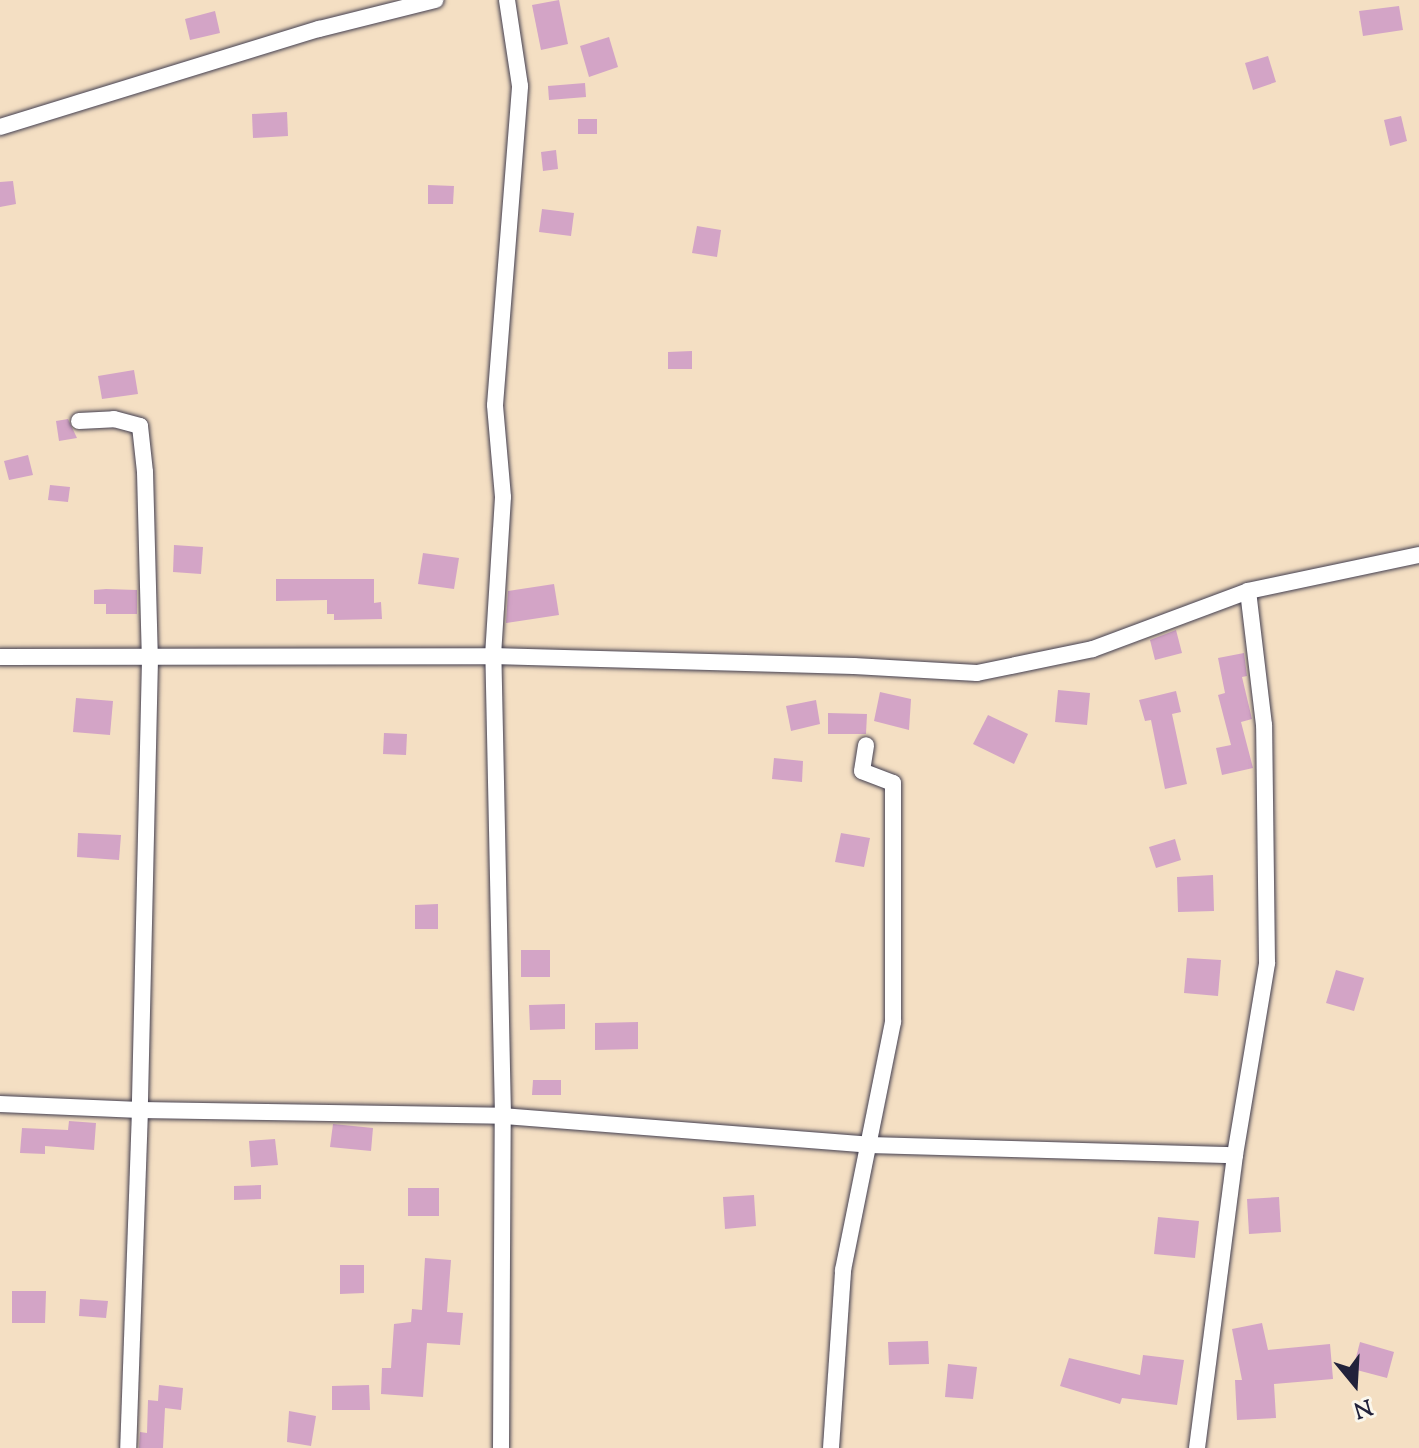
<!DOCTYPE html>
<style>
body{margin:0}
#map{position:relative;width:1419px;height:1448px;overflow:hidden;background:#f4dfc3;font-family:"Sorts Mill Goudy",serif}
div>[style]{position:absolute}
.building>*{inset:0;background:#d3a4c6}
.roads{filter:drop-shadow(0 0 2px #423e4f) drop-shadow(0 0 2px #423e4f)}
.street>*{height:16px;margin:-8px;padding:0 8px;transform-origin:8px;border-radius:8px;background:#fff}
span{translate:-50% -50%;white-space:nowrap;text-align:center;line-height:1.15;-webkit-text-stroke:8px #fbf7ec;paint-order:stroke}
.north{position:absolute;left:1315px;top:1344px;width:80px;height:80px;-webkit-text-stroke:6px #fbf7ec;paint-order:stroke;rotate:162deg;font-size:22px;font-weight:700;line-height:32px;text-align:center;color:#22223b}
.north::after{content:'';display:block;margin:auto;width:28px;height:36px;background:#22223b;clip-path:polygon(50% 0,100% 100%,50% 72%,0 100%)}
</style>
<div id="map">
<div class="building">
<i style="clip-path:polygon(559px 0,568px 44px,541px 50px,532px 5px)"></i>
<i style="clip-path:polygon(1399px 6px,1403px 30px,1363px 36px,1359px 11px)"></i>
<i style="clip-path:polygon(215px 11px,220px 33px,190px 40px,185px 19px)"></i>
<i style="clip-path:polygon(609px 37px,618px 67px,589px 77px,580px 46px)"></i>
<i style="clip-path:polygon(1268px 56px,1276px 82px,1253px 90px,1245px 63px)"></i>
<i style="clip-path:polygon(585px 83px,586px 97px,549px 100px,548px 86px)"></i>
<i style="clip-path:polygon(287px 112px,288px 136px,253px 138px,252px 114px)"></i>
<i style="clip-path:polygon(1401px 116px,1407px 141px,1390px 146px,1384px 120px)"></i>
<i style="clip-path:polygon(578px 119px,597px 119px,597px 134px,578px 134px)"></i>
<i style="clip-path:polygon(556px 150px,558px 169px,543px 171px,541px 152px)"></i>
<i style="clip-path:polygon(13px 181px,16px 204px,0 207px,0 182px)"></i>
<i style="clip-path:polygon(428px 185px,454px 186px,453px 204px,428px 204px)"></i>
<i style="clip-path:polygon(542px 209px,574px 213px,571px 236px,539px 232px)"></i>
<i style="clip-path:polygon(697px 226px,721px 230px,717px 257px,692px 253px)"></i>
<i style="clip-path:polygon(692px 351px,692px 369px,668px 369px,668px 352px)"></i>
<i style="clip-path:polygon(134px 370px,138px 394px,102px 399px,98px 376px)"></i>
<i style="clip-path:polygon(68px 419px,77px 438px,59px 441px,56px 421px)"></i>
<i style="clip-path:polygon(28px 455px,33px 475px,9px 480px,4px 461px)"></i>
<i style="clip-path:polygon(50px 485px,70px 487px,68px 502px,48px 500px)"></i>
<i style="clip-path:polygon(174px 545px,203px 547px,201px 574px,173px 572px)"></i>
<i style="clip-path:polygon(423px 553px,459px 558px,454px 589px,418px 584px)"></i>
<i style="clip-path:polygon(276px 579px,374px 579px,374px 603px,381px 602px,382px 619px,334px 620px,334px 614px,327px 614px,327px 600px,276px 601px)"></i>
<i style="clip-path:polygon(554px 584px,559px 615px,506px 623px,508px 591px)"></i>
<i style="clip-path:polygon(106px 589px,137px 590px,137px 614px,106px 614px,106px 604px,94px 604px,94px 590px)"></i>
<i style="clip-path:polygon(1176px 630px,1182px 653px,1155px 660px,1150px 640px)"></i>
<i style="clip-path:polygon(1244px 653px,1247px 676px,1242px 677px,1252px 719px,1241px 722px,1253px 768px,1222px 775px,1216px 748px,1231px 745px,1218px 695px,1225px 693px,1218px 658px)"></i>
<i style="clip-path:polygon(1058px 690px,1090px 693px,1087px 725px,1055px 722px)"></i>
<i style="clip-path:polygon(1176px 691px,1181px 712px,1172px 714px,1187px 784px,1165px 789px,1151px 720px,1145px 721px,1139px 700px)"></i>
<i style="clip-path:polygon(880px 692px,911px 699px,909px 730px,874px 721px)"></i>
<i style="clip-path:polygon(76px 698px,113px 701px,110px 735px,73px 732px)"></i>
<i style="clip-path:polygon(816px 700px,820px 724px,791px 731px,786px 706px)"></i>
<i style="clip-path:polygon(828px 713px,867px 714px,866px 734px,828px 734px)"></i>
<i style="clip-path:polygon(988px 715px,1028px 734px,1014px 764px,973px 744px)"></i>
<i style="clip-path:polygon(384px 733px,407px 734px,406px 755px,383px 754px)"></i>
<i style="clip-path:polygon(774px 758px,803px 761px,802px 782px,772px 779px)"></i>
<i style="clip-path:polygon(78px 833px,121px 835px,119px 860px,77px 857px)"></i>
<i style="clip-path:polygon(841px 833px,870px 838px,864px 867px,835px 862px)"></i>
<i style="clip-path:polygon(1175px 839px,1181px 860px,1156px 868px,1149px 847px)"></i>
<i style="clip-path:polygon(1213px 875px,1214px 911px,1178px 912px,1177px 877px)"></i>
<i style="clip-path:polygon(438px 904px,438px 929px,415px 929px,415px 905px)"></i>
<i style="clip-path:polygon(521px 950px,550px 950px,550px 977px,521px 977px)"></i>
<i style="clip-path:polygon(1187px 958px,1221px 960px,1218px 996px,1184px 993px)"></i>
<i style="clip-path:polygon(1336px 970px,1364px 978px,1354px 1011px,1326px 1003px)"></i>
<i style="clip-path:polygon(565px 1004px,565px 1029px,530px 1030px,529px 1005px)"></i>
<i style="clip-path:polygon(638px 1022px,638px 1049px,595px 1050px,595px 1023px)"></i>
<i style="clip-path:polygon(533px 1080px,561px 1080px,561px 1095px,532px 1095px)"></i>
<i style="clip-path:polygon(69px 1121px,96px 1123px,94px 1150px,45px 1146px,45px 1154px,20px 1153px,22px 1128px,68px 1130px)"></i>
<i style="clip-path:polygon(333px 1124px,373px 1128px,371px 1151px,330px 1147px)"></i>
<i style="clip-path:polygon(275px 1139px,278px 1165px,251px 1167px,249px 1141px)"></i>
<i style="clip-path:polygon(261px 1185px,261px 1199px,234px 1200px,234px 1186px)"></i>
<i style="clip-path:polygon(408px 1188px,439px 1188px,439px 1216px,408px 1216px)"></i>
<i style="clip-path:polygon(754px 1195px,756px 1226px,725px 1229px,723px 1197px)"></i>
<i style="clip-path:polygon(1279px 1197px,1281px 1232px,1249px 1234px,1247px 1199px)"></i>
<i style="clip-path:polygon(1158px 1217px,1199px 1221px,1195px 1258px,1154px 1254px)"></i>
<i style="clip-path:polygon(425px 1258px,451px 1260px,447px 1312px,463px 1313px,460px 1345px,427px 1343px,423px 1397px,381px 1394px,382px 1368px,391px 1368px,394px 1324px,411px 1322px,412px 1309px,422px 1310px)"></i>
<i style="clip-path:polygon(340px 1265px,364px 1265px,364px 1293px,340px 1294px)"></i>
<i style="clip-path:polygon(12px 1291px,46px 1291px,45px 1323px,12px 1323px)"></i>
<i style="clip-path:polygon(80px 1299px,108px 1301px,106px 1318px,79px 1316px)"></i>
<i style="clip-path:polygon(1262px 1323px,1268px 1350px,1330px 1344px,1333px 1379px,1274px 1384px,1276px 1418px,1237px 1420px,1235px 1380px,1242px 1380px,1232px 1329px)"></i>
<i style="clip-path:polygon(928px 1341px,929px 1364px,889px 1365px,888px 1342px)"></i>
<i style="clip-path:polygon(1360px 1342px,1394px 1352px,1387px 1378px,1353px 1369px)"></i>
<i style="clip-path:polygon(1143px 1355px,1184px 1360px,1177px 1405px,1122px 1398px,1120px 1404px,1060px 1386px,1069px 1358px,1140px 1375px)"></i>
<i style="clip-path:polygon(948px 1364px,977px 1367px,973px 1399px,945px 1397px)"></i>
<i style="clip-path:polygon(159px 1385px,183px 1388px,181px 1410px,165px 1408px,163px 1448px,139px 1448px,140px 1432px,147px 1433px,148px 1400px,158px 1401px)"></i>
<i style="clip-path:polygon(369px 1385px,370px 1410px,332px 1410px,332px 1386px)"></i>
<i style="clip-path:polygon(289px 1411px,316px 1416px,311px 1446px,287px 1442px)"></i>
</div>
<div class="roads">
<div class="street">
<i style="left:0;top:127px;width:334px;rotate:-17.1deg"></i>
<i style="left:319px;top:29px;width:120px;rotate:-14deg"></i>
<i style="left:79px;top:421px;width:35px;rotate:-3deg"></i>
<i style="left:114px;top:419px;width:27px;rotate:15deg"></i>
<i style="left:140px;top:426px;width:46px;rotate:83.8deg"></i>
<i style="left:145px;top:472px;width:187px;rotate:88.5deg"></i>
<i style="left:150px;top:659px;width:451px;rotate:91.3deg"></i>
<i style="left:140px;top:1110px;width:338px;rotate:92deg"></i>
<i style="left:0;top:657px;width:493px;rotate:-0.1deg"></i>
<i style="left:493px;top:656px;width:361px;rotate:1.6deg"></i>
<i style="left:854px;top:666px;width:123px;rotate:3.3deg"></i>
<i style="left:977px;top:673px;width:118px;rotate:-11.7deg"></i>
<i style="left:1093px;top:649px;width:165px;rotate:-20.5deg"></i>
<i style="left:1248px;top:591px;width:175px;rotate:-11.9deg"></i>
<i style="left:0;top:1104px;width:140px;rotate:2.5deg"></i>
<i style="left:140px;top:1110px;width:363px;rotate:0.9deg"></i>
<i style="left:503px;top:1116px;width:366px;rotate:4.5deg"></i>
<i style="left:868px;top:1145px;width:367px;rotate:1.6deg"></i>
<i style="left:501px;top:1448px;width:332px;rotate:-89.7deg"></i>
<i style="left:503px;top:1116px;width:460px;rotate:-91.2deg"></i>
<i style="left:493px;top:656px;width:159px;rotate:-86.4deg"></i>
<i style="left:503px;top:497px;width:92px;rotate:-95deg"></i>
<i style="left:495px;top:405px;width:320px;rotate:-85.5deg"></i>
<i style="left:520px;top:86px;width:87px;rotate:-98.6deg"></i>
<i style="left:831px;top:1448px;width:178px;rotate:-86.1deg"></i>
<i style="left:843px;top:1270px;width:253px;rotate:-78.6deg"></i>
<i style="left:893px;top:1022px;width:239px;rotate:-90deg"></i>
<i style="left:893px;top:783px;width:33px;rotate:-159deg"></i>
<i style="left:862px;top:771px;width:26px;rotate:-81deg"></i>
<i style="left:1197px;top:1448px;width:295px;rotate:-82.6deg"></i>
<i style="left:1235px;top:1155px;width:195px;rotate:-80.5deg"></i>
<i style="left:1267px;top:963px;width:238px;rotate:-90.7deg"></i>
<i style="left:1264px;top:725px;width:135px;rotate:-96.8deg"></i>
</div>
</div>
<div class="north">N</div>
</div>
